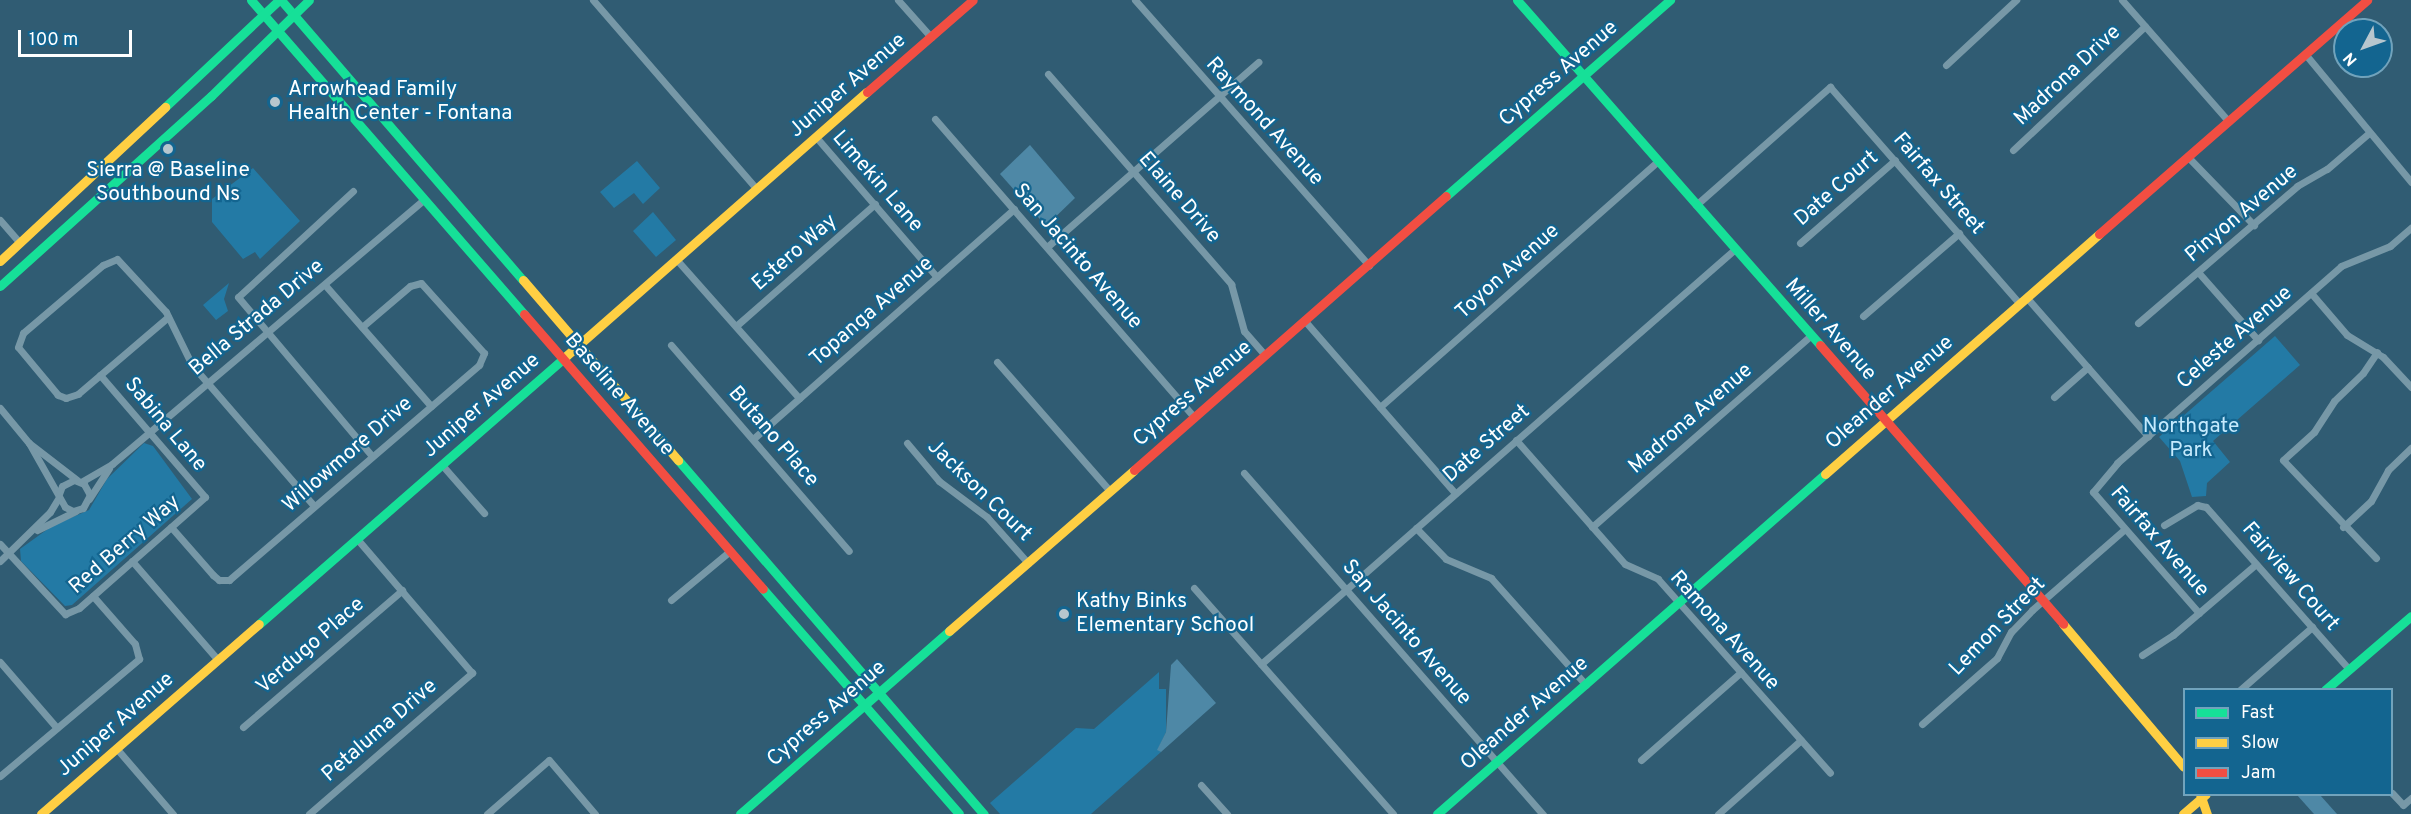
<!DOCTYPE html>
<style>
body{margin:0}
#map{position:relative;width:2411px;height:814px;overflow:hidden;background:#305c73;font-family:Overpass,sans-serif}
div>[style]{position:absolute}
.green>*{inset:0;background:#237aa5}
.water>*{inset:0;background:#4e88a6}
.street>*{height:7px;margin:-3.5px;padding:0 3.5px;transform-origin:3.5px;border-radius:3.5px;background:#7798a7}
.fast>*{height:9px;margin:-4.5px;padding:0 4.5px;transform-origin:4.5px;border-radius:4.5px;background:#16e098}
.slow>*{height:9px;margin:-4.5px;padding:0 4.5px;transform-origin:4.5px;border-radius:4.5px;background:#ffcf43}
.jam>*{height:9px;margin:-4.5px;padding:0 4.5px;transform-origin:4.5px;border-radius:4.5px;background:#f24e42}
.dots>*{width:16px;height:16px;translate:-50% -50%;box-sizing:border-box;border:3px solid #136590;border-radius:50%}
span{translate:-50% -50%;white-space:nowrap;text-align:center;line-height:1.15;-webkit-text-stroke:4.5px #136590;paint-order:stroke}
.street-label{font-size:21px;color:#fff}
.poi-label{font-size:21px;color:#fff}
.left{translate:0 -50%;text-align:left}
.park-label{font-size:21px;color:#c5eafd}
.legend{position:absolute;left:2183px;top:688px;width:210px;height:108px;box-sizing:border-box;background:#136590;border:2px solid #71a3bc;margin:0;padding:8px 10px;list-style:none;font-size:18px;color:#fff}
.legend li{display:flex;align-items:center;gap:12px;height:30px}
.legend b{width:30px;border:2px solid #71a3bc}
.north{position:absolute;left:2333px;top:18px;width:60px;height:60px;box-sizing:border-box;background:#136590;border:2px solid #71a3bc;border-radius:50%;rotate:229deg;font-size:16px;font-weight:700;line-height:24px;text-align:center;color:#fff}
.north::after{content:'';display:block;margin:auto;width:21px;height:27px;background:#b7c6ce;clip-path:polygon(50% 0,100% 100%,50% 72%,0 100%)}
.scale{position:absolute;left:18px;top:30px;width:114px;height:27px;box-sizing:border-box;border:3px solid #fff;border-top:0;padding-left:8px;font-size:18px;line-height:21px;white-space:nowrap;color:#fff;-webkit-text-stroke:4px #136590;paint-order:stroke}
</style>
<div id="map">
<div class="green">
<i style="clip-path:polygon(637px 161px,660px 188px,643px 204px,634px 193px,614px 208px,600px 192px)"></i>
<i style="clip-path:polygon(253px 168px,300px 221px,260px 259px,255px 252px,243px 259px,212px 222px,212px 199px)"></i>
<i style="clip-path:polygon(653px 212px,676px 240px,656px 257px,633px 231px)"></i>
<i style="clip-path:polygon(229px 283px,224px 299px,228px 311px,216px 320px,203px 305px)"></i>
<i style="clip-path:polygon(2275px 336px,2300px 365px,2213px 441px,2230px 462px,2207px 483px,2206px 496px,2192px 497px,2180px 461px,2159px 437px)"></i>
<i style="clip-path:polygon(144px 443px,153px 446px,192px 499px,72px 605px,65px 606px,21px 561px,20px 549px,52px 526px,89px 510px,107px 479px)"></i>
<i style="clip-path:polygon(1159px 672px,1159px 689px,1166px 689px,1166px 732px,1158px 749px,1161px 752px,1091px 814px,1000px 814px,990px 803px,1076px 728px,1094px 729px)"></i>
</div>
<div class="water">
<i style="clip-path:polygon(1030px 145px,1075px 198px,1046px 226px,1000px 174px)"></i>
<i style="clip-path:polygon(1177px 659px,1216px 703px,1161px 752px,1157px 750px,1166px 732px,1171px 665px)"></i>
<i style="clip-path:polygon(2297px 795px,2320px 795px,2337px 814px,2314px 814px)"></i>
</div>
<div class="street">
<i style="left:593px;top:0;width:250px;rotate:49.1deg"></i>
<i style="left:898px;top:0;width:50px;rotate:48.3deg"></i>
<i style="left:1135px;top:0;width:354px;rotate:48.6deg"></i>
<i style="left:2122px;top:0;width:162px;rotate:48.7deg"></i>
<i style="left:2306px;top:55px;width:165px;rotate:50.4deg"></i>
<i style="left:1946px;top:65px;width:96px;rotate:-42.9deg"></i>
<i style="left:1048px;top:74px;width:279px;rotate:48.9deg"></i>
<i style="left:1231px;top:284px;width:49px;rotate:74.5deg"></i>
<i style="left:1244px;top:331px;width:32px;rotate:49deg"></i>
<i style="left:935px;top:119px;width:395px;rotate:49deg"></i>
<i style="left:816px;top:137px;width:185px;rotate:49.2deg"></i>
<i style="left:2013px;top:150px;width:181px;rotate:-43.2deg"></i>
<i style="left:2188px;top:157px;width:95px;rotate:45.9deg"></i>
<i style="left:353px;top:191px;width:156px;rotate:137.3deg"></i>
<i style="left:238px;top:297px;width:208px;rotate:49.9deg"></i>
<i style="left:1696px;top:205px;width:179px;rotate:-41.4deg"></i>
<i style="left:1830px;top:87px;width:288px;rotate:48.8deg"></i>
<i style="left:0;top:220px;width:30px;rotate:49deg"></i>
<i style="left:1800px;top:243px;width:126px;rotate:-41.1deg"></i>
<i style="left:1047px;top:247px;width:281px;rotate:-41.2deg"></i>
<i style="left:676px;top:259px;width:186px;rotate:48.5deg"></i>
<i style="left:2198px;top:272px;width:91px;rotate:48.6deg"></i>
<i style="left:325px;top:285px;width:161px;rotate:48.8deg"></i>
<i style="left:2311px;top:293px;width:55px;rotate:49.4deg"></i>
<i style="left:2347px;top:335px;width:42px;rotate:31.4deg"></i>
<i style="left:2383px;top:357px;width:41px;rotate:47deg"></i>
<i style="left:2027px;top:298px;width:184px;rotate:48.8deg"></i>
<i style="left:1863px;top:316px;width:127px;rotate:-40.8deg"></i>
<i style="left:168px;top:317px;width:118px;rotate:139.5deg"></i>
<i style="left:78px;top:394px;width:13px;rotate:162deg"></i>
<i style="left:66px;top:398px;width:9px;rotate:-159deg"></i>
<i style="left:58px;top:395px;width:62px;rotate:-129.8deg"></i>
<i style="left:18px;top:347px;width:15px;rotate:-70deg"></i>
<i style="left:23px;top:333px;width:105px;rotate:-40.4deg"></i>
<i style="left:103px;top:265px;width:15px;rotate:-23deg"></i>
<i style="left:117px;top:259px;width:72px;rotate:47.2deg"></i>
<i style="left:166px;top:312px;width:59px;rotate:63.9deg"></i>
<i style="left:192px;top:365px;width:186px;rotate:49.1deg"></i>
<i style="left:1304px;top:320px;width:230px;rotate:48.9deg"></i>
<i style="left:2138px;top:323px;width:210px;rotate:-40.7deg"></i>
<i style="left:2297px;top:186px;width:34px;rotate:-30deg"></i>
<i style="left:2327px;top:169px;width:55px;rotate:-40.6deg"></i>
<i style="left:736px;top:326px;width:185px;rotate:-41.3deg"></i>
<i style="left:671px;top:345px;width:272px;rotate:49.2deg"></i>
<i style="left:997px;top:362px;width:171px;rotate:48.8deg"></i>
<i style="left:2054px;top:397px;width:45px;rotate:-41.4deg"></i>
<i style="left:1380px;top:407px;width:371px;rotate:-41.5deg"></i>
<i style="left:0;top:408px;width:45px;rotate:50.4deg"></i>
<i style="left:29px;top:443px;width:61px;rotate:37.6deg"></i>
<i style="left:753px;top:439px;width:348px;rotate:-41.4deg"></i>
<i style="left:1516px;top:440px;width:165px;rotate:48.7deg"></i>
<i style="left:1625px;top:564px;width:36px;rotate:24deg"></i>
<i style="left:1658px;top:579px;width:259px;rotate:48.4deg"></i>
<i style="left:29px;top:443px;width:73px;rotate:60.6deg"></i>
<i style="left:65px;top:507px;width:9px;rotate:27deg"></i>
<i style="left:73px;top:511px;width:10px;rotate:-17deg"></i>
<i style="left:83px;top:508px;width:15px;rotate:-62deg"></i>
<i style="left:90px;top:495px;width:13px;rotate:-119deg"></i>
<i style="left:84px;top:484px;width:11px;rotate:-158deg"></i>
<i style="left:74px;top:480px;width:13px;rotate:153deg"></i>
<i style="left:62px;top:486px;width:9px;rotate:111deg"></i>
<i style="left:907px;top:443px;width:50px;rotate:49.9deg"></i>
<i style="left:939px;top:481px;width:60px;rotate:36.9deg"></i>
<i style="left:987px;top:517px;width:62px;rotate:48.3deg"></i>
<i style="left:442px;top:465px;width:64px;rotate:48.8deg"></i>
<i style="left:1244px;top:473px;width:454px;rotate:48.8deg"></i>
<i style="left:81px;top:482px;width:36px;rotate:-30deg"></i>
<i style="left:112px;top:464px;width:409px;rotate:-40.3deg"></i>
<i style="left:89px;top:499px;width:37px;rotate:-57deg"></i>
<i style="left:2164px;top:525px;width:39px;rotate:-31deg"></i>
<i style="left:2197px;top:505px;width:9px;rotate:13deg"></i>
<i style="left:2206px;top:507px;width:216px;rotate:48.6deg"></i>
<i style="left:171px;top:527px;width:64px;rotate:48.8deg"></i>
<i style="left:213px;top:575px;width:8px;rotate:40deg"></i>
<i style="left:219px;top:580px;width:10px"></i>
<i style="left:229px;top:580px;width:330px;rotate:-40.7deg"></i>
<i style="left:479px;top:365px;width:13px;rotate:-67deg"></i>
<i style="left:484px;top:353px;width:94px;rotate:-132deg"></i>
<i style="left:421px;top:283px;width:11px;rotate:165deg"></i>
<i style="left:410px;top:286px;width:63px;rotate:139.5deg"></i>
<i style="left:1592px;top:527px;width:291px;rotate:-41.2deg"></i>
<i style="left:2343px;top:527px;width:38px;rotate:-43deg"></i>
<i style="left:2371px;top:501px;width:35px;rotate:-61deg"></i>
<i style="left:2388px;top:470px;width:32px;rotate:-44deg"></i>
<i style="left:1416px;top:528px;width:43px;rotate:45.9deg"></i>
<i style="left:1446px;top:559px;width:49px;rotate:22.9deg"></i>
<i style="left:1491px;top:578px;width:143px;rotate:48.4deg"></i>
<i style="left:37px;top:530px;width:43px;rotate:-26deg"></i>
<i style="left:0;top:544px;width:96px;rotate:47.1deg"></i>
<i style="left:65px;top:614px;width:15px;rotate:-23deg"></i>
<i style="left:79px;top:608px;width:168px;rotate:-41.4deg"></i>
<i style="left:205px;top:497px;width:161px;rotate:-130.7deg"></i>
<i style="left:2376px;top:558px;width:135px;rotate:-133.5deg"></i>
<i style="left:2283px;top:460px;width:42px;rotate:-42.1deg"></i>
<i style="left:2314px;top:432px;width:37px;rotate:-57deg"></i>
<i style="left:2334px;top:401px;width:40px;rotate:-44deg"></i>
<i style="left:2363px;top:373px;width:25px;rotate:-56deg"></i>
<i style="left:0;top:561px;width:70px;rotate:-44.4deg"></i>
<i style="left:50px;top:512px;width:17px;rotate:-59deg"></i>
<i style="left:132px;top:561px;width:131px;rotate:49deg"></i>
<i style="left:1194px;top:588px;width:301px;rotate:48.6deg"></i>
<i style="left:671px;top:600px;width:77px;rotate:-39.7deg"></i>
<i style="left:2199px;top:613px;width:161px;rotate:-131.2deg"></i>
<i style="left:2093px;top:492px;width:38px;rotate:-50deg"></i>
<i style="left:2117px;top:463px;width:298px;rotate:-41.3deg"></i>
<i style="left:2341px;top:266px;width:53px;rotate:-22.2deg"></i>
<i style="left:2390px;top:246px;width:28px;rotate:-41deg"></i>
<i style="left:2142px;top:655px;width:37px;rotate:-33deg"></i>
<i style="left:2173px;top:635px;width:109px;rotate:-40.5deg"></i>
<i style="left:0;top:662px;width:87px;rotate:49.2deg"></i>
<i style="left:1261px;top:664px;width:630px;rotate:-41.2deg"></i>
<i style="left:2240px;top:690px;width:96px;rotate:-41.2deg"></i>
<i style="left:1922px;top:724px;width:100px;rotate:-41.3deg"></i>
<i style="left:1997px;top:658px;width:30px;rotate:-62deg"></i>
<i style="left:2011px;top:632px;width:30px;rotate:-46deg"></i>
<i style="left:2032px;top:610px;width:123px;rotate:-41.1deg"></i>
<i style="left:243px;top:727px;width:210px;rotate:-40.7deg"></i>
<i style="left:117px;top:749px;width:86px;rotate:49.3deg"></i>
<i style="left:1641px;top:760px;width:133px;rotate:-41.3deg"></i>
<i style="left:0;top:776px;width:182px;rotate:-40.1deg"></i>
<i style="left:139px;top:659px;width:16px;rotate:-105deg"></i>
<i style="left:135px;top:644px;width:64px;rotate:-131.2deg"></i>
<i style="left:1201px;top:785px;width:39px;rotate:48deg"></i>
<i style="left:2392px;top:793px;width:16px;rotate:47deg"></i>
<i style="left:2403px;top:805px;width:11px;rotate:-41deg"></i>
<i style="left:309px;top:814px;width:216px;rotate:-40.9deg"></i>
<i style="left:472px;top:673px;width:177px;rotate:-130.6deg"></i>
<i style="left:487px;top:814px;width:82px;rotate:-41.1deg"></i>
<i style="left:549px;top:760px;width:71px;rotate:49.6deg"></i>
<i style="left:1718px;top:814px;width:111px;rotate:-41.7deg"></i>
</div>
<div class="fast">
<i style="left:251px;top:0;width:416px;rotate:49deg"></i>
<i style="left:281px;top:0;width:370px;rotate:49.2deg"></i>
<i style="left:1517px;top:0;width:459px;rotate:48.7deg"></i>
<i style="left:165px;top:107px;width:156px;rotate:-43.2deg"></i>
<i style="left:1446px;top:196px;width:298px;rotate:-41.2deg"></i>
<i style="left:0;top:286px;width:284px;rotate:-42deg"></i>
<i style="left:211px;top:96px;width:137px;rotate:-44.4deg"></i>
<i style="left:678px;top:460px;width:468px;rotate:49.2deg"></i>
<i style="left:763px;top:589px;width:298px;rotate:48.9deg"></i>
<i style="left:259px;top:624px;width:408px;rotate:-41.1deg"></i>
<i style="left:2325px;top:690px;width:113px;rotate:-40.7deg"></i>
<i style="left:740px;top:814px;width:278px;rotate:-41.2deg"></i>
<i style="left:1437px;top:814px;width:516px;rotate:-41.23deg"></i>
</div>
<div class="slow">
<i style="left:0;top:261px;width:226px;rotate:-43deg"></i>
<i style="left:523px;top:280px;width:238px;rotate:49.3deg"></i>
<i style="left:566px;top:356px;width:400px;rotate:-41.3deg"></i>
<i style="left:1825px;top:474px;width:364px;rotate:-41.2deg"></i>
<i style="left:2063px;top:624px;width:187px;rotate:49.8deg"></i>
<i style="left:949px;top:631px;width:245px;rotate:-41deg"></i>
<i style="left:2200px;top:794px;width:21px;rotate:71deg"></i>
<i style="left:41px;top:814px;width:289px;rotate:-41.1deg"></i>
<i style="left:2183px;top:814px;width:30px;rotate:-41deg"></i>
</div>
<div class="jam">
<i style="left:867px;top:92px;width:140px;rotate:-41deg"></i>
<i style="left:2099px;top:234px;width:356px;rotate:-41.1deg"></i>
<i style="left:524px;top:314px;width:364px;rotate:49deg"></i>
<i style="left:1820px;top:345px;width:370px;rotate:48.9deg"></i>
<i style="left:1134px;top:470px;width:415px;rotate:-41.3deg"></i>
</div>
<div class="dots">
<i style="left:275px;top:102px;background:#b7c6ce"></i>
<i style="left:168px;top:149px;background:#b7c6ce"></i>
<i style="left:1064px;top:614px;background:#b7c6ce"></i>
</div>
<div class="street-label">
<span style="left:1559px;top:74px;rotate:-41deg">Cypress Avenue</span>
<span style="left:2068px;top:76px;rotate:-43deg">Madrona Drive</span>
<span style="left:848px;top:86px;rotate:-41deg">Juniper Avenue</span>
<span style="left:1264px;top:122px;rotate:48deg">Raymond Avenue</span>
<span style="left:877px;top:182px;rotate:49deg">Limekin Lane</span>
<span style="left:1938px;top:184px;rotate:49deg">Fairfax Street</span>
<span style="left:1837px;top:189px;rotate:-41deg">Date Court</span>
<span style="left:1179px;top:198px;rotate:49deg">Elaine Drive</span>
<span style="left:2242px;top:214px;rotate:-40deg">Pinyon Avenue</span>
<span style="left:795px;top:253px;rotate:-41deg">Estero Way</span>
<span style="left:1077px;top:257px;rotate:49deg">San Jacinto Avenue</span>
<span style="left:1508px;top:272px;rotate:-42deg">Toyon Avenue</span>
<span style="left:872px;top:312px;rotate:-41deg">Topanga Avenue</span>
<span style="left:257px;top:318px;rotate:-40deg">Bella Strada Drive</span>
<span style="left:1830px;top:330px;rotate:49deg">Miller Avenue</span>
<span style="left:2235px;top:338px;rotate:-41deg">Celeste Avenue</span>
<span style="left:1890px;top:393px;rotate:-41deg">Oleander Avenue</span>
<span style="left:1193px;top:394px;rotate:-41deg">Cypress Avenue</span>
<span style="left:619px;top:395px;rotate:49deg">Baseline Avenue</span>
<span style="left:482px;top:406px;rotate:-41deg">Juniper Avenue</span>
<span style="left:1691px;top:419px;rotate:-41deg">Madrona Avenue</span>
<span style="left:165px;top:425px;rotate:50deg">Sabina Lane</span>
<span style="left:773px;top:437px;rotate:49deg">Butano Place</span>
<span style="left:1487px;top:444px;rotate:-41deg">Date Street</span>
<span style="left:348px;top:455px;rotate:-41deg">Willowmore Drive</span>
<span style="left:979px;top:491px;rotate:44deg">Jackson Court</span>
<span style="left:2159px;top:542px;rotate:49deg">Fairfax Avenue</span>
<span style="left:125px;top:545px;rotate:-41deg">Red Berry Way</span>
<span style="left:2290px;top:577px;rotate:49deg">Fairview Court</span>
<span style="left:1998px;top:627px;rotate:-46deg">Lemon Street</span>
<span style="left:1724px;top:631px;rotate:48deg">Ramona Avenue</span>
<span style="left:1406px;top:633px;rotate:49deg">San Jacinto Avenue</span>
<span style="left:311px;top:646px;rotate:-41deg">Verdugo Place</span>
<span style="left:827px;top:714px;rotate:-41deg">Cypress Avenue</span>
<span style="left:1525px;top:714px;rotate:-41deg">Oleander Avenue</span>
<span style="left:116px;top:725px;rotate:-41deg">Juniper Avenue</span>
<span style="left:380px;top:731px;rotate:-41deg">Petaluma Drive</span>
</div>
<div class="poi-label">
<span class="left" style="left:288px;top:102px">Arrowhead Family<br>Health Center - Fontana</span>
<span style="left:168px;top:183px">Sierra @ Baseline<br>Southbound Ns</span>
<span class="left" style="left:1076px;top:614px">Kathy Binks<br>Elementary School</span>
</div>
<div class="park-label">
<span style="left:2191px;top:439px">Northgate<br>Park</span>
</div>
<ul class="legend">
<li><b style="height:8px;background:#16e098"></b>Fast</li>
<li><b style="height:8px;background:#ffcf43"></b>Slow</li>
<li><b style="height:8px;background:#f24e42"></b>Jam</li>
</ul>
<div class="north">N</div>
<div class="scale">100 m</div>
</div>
